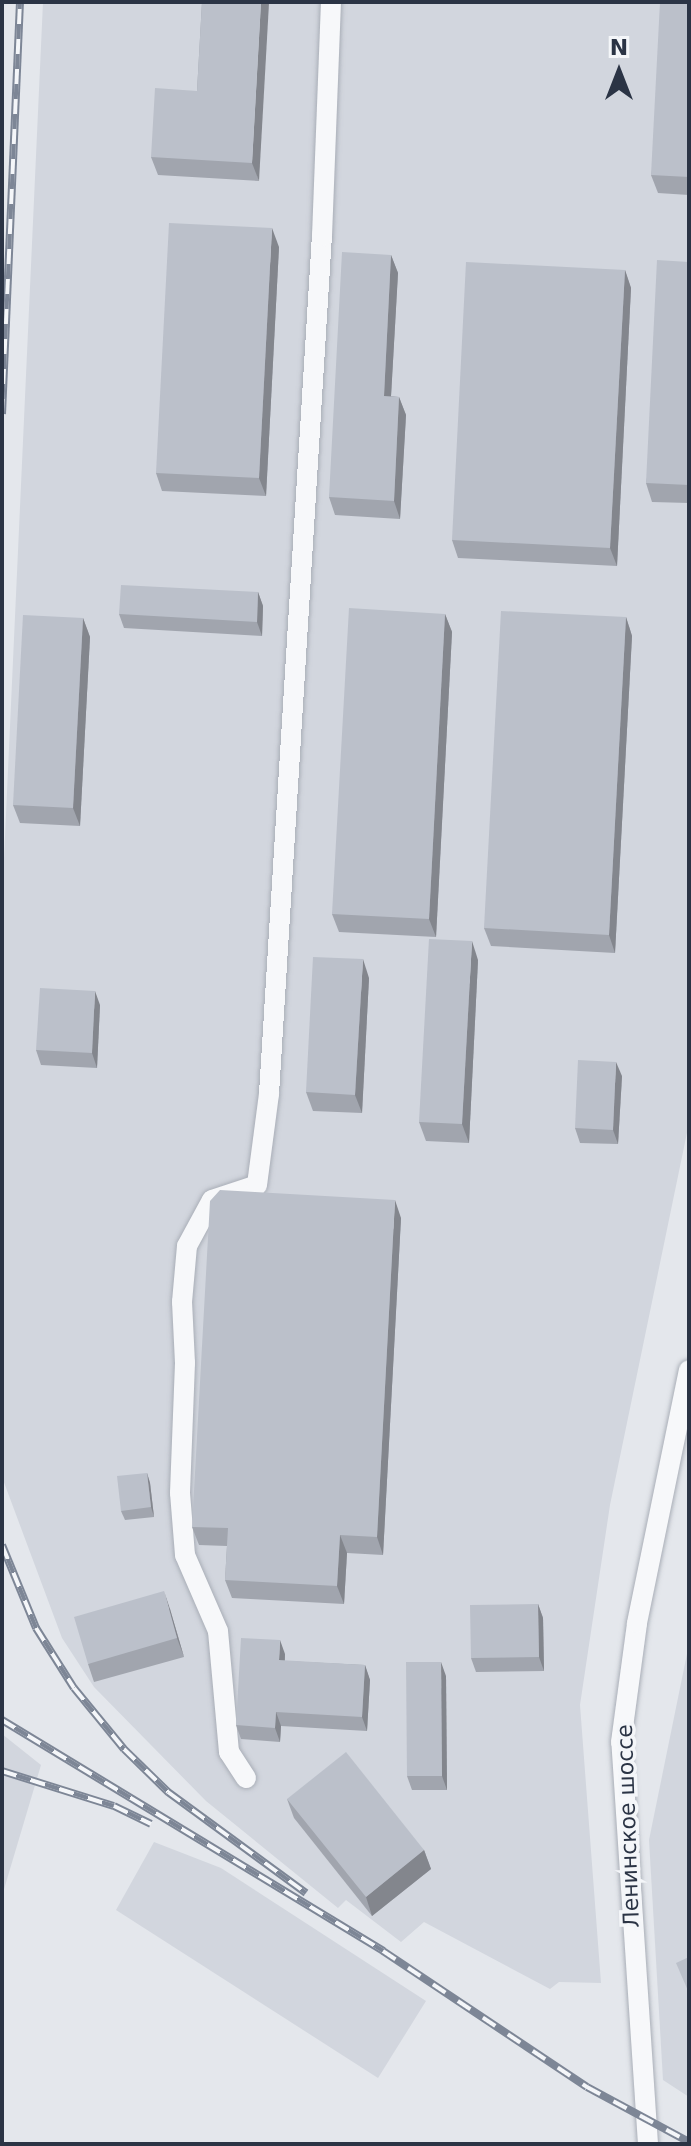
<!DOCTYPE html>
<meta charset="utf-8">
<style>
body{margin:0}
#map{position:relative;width:691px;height:2146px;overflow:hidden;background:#e4e7ec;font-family:"DejaVu Sans",sans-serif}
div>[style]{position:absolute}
.built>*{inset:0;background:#d2d6de}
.roads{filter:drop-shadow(0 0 2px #a9aeb7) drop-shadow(0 0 2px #a9aeb7)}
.minor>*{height:20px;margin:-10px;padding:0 10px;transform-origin:10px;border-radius:10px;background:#f7f8fa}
.rail>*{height:8px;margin-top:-4px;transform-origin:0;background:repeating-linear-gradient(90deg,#f4f6f9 0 15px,#7d8696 0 30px);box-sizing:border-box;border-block:2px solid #7d8696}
.wall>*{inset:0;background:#a1a5ae}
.shaded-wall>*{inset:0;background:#83868d}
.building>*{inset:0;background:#bbc0ca}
span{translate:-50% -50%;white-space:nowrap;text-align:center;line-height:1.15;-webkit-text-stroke:7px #f4f6f9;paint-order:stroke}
.street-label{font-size:22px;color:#2b3445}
.frame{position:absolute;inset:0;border:4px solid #2b3445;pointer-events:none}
.north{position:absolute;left:579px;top:32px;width:80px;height:80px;-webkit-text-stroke:6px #f4f6f9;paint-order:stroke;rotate:0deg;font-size:22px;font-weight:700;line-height:32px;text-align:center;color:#2b3445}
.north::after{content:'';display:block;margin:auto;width:28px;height:36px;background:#2b3445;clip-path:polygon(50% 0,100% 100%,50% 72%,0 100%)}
</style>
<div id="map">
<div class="built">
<i style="clip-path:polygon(43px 2px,689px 2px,689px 1123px,610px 1505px,580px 1705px,601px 1983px,559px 1982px,550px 1989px,424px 1922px,401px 1942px,346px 1900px,338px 1908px,206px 1801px,94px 1687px,62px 1638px,2px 1477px,2px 902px)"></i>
<i style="clip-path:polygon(689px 1644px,689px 2097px,663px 2080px,649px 1840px)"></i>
<i style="clip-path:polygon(2px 1734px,41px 1765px,2px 1896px)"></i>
<i style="clip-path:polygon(154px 1842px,221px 1868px,426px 2001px,378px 2078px,116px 1910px)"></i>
</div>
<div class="roads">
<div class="minor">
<i style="left:246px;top:1778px;width:31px;rotate:-123deg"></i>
<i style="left:229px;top:1752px;width:121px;rotate:-95.2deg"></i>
<i style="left:218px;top:1631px;width:83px;rotate:-113.5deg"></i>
<i style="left:185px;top:1555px;width:62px;rotate:-94.6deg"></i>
<i style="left:180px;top:1493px;width:130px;rotate:-87.8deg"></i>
<i style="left:185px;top:1363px;width:61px;rotate:-92.8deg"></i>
<i style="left:182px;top:1302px;width:56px;rotate:-84.9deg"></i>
<i style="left:187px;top:1246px;width:52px;rotate:-61.5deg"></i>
<i style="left:212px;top:1200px;width:47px;rotate:-18.4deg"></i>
<i style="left:257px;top:1185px;width:92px;rotate:-82.5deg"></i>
<i style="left:269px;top:1094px;width:860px;rotate:-86.47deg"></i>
<i style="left:322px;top:236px;width:234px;rotate:-87.8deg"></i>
<i style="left:648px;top:2144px;width:403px;rotate:-93.8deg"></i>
<i style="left:621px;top:1742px;width:120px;rotate:-82.3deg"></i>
<i style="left:637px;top:1623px;width:258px;rotate:-78.4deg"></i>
</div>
</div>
<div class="rail">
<i style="left:2px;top:414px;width:412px;rotate:-87.5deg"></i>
<i style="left:2px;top:1545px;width:90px;rotate:67.7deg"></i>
<i style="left:36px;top:1628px;width:71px;rotate:57.7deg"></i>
<i style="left:74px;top:1688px;width:79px;rotate:50.7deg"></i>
<i style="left:124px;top:1749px;width:62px;rotate:44.3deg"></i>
<i style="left:168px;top:1792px;width:171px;rotate:36.2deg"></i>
<i style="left:2px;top:1720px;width:446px;rotate:31.2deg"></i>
<i style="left:383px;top:1951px;width:245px;rotate:33.7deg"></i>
<i style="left:587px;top:2087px;width:116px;rotate:28.3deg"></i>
<i style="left:2px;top:1771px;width:117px;rotate:17.4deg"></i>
<i style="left:114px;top:1806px;width:41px;rotate:25.9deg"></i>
</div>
<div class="wall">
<i style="clip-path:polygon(202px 2px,259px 181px,158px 175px,151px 157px,197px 91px)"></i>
<i style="clip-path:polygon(689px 2px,689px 195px,658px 193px,651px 175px)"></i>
<i style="clip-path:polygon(279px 247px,266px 496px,162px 491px,156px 473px)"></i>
<i style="clip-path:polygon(391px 255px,398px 273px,391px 396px,399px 397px,406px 415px,400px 519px,335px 515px,329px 497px)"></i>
<i style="clip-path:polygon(689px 262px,689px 503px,652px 502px,646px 483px)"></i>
<i style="clip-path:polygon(625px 270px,631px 288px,617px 566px,458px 558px,452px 540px)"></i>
<i style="clip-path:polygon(258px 592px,263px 606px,262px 636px,124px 628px,119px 614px)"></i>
<i style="clip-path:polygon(445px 614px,452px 632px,436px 937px,339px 932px,332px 914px)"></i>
<i style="clip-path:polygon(626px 617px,632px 636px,615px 953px,491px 946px,484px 928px)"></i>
<i style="clip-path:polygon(83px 618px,90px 637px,80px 826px,20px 823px,13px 805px)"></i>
<i style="clip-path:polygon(478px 960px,469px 1143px,426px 1141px,419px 1122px)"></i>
<i style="clip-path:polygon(369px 978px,362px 1113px,313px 1111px,306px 1092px)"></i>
<i style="clip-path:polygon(100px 1005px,97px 1068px,41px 1065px,36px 1050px)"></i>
<i style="clip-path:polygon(622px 1076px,618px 1144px,580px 1143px,575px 1128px)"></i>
<i style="clip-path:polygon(401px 1218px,383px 1555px,347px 1553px,344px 1604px,232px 1598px,225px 1580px,227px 1546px,199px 1545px,192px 1527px)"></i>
<i style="clip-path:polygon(147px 1473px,150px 1483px,154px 1517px,125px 1520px,121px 1511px)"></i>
<i style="clip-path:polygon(538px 1604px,543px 1618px,544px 1671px,476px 1672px,471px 1658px)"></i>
<i style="clip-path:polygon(170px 1609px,184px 1657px,94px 1682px,88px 1664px)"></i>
<i style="clip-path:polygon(285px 1654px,285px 1661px,365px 1665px,370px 1680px,367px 1731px,281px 1726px,280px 1742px,241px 1739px,236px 1725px)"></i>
<i style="clip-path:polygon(446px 1676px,447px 1790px,412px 1790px,407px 1776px)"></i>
<i style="clip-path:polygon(287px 1799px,424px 1850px,431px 1869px,372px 1916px,294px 1818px)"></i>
</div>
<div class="shaded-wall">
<i style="clip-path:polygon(261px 2px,269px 3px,259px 181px,252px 163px)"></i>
<i style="clip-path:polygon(272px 228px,279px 247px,266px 496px,259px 478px)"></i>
<i style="clip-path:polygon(391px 255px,398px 273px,390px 414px,384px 396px)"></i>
<i style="clip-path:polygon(625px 270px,631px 288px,617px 566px,610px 548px)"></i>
<i style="clip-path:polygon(399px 397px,406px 415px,400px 519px,394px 501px)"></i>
<i style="clip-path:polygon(258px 592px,263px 606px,262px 636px,257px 622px)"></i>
<i style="clip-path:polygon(445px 614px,452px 632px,436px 937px,429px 919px)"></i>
<i style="clip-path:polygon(626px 617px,632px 636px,615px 953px,609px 935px)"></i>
<i style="clip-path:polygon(83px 618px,90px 637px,80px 826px,73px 808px)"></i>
<i style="clip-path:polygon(472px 941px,478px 960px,469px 1143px,462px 1124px)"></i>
<i style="clip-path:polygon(363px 959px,369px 978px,362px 1113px,355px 1095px)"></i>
<i style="clip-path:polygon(95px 991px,100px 1005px,97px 1068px,92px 1053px)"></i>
<i style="clip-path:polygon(616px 1062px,622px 1076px,618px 1144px,613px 1130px)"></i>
<i style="clip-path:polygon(395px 1200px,401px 1218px,383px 1555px,377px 1537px)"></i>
<i style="clip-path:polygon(147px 1473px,150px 1483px,154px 1517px,151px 1507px)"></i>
<i style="clip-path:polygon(340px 1535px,347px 1553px,344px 1604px,337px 1586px)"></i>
<i style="clip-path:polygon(164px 1591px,170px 1609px,184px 1657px,177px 1638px)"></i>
<i style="clip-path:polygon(538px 1604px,543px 1618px,544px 1671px,539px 1657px)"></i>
<i style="clip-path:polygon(280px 1640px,285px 1654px,284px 1674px,279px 1660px)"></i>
<i style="clip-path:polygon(441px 1662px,446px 1676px,447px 1790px,442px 1776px)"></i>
<i style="clip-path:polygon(365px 1665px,370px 1680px,367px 1731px,362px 1717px)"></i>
<i style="clip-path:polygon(276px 1712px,281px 1726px,280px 1742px,275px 1728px)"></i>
<i style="clip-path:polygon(424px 1850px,431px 1869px,372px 1916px,366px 1897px)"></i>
</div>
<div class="building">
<i style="clip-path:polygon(202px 2px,261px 2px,252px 163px,151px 157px,155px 88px,197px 91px)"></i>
<i style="clip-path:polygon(660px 2px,689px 2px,689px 177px,651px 175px)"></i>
<i style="clip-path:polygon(169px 223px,272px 228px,259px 478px,156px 473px)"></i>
<i style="clip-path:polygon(342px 252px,391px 255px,384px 396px,399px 397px,394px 501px,329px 497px)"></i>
<i style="clip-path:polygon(657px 260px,689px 262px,689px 485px,646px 483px)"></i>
<i style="clip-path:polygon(466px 262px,625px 270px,610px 548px,452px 540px)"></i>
<i style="clip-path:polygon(121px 585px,258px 592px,257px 622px,119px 614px)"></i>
<i style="clip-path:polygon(349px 608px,445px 614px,429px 919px,332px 914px)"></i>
<i style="clip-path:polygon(501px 611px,626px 617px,609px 935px,484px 928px)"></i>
<i style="clip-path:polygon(23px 615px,83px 618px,73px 808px,13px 805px)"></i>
<i style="clip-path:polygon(429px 939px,472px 941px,462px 1124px,419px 1122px)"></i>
<i style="clip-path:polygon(313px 957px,363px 959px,355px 1095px,306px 1092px)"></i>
<i style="clip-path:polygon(40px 988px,95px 991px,92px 1053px,36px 1050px)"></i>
<i style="clip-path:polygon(578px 1060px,616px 1062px,613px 1130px,575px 1128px)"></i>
<i style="clip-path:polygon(220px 1190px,395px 1200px,377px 1537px,340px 1535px,337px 1586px,225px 1580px,228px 1528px,192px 1527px,210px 1201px)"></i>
<i style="clip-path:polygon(147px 1473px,151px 1507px,121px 1511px,117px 1476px)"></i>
<i style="clip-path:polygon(164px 1591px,177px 1638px,88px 1664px,74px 1617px)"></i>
<i style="clip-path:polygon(538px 1604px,539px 1657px,471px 1658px,470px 1605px)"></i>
<i style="clip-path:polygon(241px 1638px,280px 1640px,279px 1660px,365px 1665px,362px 1717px,276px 1712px,275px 1728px,236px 1725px)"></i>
<i style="clip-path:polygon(406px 1662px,441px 1662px,442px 1776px,407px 1776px)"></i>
<i style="clip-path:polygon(346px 1752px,424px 1850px,366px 1897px,287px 1799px)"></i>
<i style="clip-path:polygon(689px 1957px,689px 1993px,676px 1963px)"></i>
</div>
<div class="street-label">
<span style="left:628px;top:1826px;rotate:-92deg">Ленинское шоссе</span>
</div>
<div class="frame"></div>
<div class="north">N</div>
</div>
